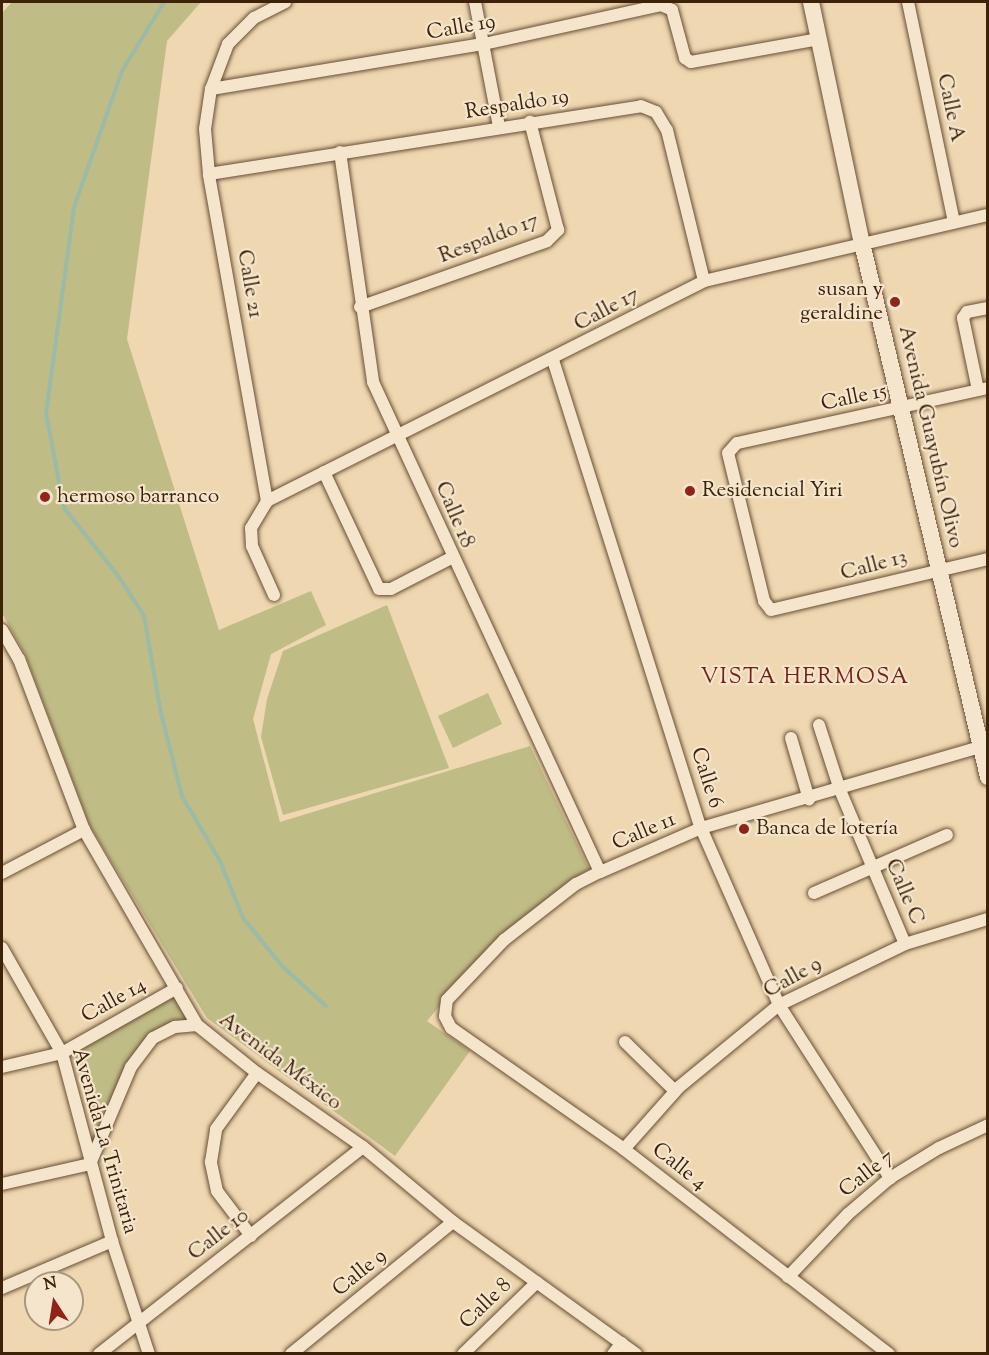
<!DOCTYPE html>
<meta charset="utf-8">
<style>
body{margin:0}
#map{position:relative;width:989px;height:1355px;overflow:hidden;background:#eed7b1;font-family:"Sorts Mill Goudy",serif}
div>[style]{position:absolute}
.green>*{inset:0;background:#c0bc86}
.stream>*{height:4px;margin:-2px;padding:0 2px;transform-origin:2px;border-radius:2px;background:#9bbaa7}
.roads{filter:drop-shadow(0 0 2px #694e33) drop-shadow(0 0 2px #694e33)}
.minor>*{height:12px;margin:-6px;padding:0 6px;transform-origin:6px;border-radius:6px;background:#f4e5cc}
.secondary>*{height:16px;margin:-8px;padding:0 8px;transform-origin:8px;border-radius:8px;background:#f4e5cc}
.dots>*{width:16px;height:16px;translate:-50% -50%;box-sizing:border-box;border:3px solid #f4e5cc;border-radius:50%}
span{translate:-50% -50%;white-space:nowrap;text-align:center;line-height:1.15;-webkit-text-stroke:4.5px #f4e5cc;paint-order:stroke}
.street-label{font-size:21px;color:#3d2109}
.poi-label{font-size:21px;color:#3d2109}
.right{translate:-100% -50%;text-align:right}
.left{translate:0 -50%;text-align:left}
.neighbourhood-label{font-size:22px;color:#7a1f14;letter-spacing:1.5px}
.frame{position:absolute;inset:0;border:3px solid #3d2109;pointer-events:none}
.north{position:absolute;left:24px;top:1271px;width:60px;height:60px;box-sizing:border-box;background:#f4e5cc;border:2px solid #ab977e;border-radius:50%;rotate:348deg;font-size:16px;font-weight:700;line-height:24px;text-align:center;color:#3d2109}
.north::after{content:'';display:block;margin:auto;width:21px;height:27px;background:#8f2418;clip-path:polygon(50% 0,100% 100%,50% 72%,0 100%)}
</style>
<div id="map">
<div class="green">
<i style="clip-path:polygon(12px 2px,201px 2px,167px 41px,127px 339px,219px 630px,311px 591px,326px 625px,271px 654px,253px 719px,280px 822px,530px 746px,589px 869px,491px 944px,427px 1021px,470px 1051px,395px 1156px,207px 1018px,90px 826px,25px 654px,2px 613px,2px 13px)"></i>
<i style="clip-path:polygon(387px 605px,449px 768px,283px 815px,261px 737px,267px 699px,283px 651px)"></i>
<i style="clip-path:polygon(488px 693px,502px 724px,453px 748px,438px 716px)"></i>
<i style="clip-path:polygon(178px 993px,200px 1021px,174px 1024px,128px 1066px,103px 1152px,74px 1053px)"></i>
</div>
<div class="stream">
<i style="left:164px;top:2px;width:81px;rotate:121.3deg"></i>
<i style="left:122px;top:71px;width:144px;rotate:109.4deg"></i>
<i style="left:74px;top:207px;width:208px;rotate:97.7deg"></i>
<i style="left:46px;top:413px;width:97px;rotate:79.3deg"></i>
<i style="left:64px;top:508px;width:88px;rotate:51.4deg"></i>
<i style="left:119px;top:577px;width:46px;rotate:57.3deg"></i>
<i style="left:144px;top:616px;width:98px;rotate:80.1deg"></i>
<i style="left:161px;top:713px;width:86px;rotate:75.8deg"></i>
<i style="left:182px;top:796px;width:75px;rotate:59.7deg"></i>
<i style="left:220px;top:861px;width:61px;rotate:68deg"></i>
<i style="left:243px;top:918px;width:63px;rotate:50.8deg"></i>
<i style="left:283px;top:967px;width:58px;rotate:42.2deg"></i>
</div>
<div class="roads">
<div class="minor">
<i style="left:475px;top:2px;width:127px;rotate:79.1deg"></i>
<i style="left:908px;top:2px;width:225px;rotate:78.2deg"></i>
<i style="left:211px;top:89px;width:277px;rotate:-9.4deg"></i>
<i style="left:484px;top:44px;width:181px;rotate:-12.4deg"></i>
<i style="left:661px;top:5px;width:12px;rotate:24deg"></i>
<i style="left:672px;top:10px;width:50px;rotate:74.8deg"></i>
<i style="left:685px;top:58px;width:7px;rotate:34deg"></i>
<i style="left:691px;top:62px;width:130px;rotate:-10.2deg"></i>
<i style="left:340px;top:152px;width:232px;rotate:81.8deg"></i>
<i style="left:373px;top:382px;width:540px;rotate:65.14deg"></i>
<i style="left:209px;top:174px;width:437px;rotate:-8.9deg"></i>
<i style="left:641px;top:106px;width:16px;rotate:22deg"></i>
<i style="left:656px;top:112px;width:21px;rotate:59deg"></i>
<i style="left:667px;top:130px;width:155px;rotate:76.2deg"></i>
<i style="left:360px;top:307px;width:198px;rotate:-19.4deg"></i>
<i style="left:547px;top:241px;width:16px;rotate:-45deg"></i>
<i style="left:558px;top:230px;width:112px;rotate:-104.5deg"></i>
<i style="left:553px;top:360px;width:491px;rotate:72.5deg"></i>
<i style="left:701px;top:828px;width:193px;rotate:66.2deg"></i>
<i style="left:779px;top:1005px;width:206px;rotate:57.3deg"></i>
<i style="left:988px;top:388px;width:257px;rotate:167.6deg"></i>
<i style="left:737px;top:443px;width:13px;rotate:132deg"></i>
<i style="left:728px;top:453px;width:152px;rotate:76.3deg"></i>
<i style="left:764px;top:601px;width:11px;rotate:52deg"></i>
<i style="left:771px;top:610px;width:223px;rotate:-13.2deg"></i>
<i style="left:978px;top:390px;width:74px;rotate:-101.8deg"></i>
<i style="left:963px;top:318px;width:7px;rotate:-56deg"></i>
<i style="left:967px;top:312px;width:21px;rotate:-11deg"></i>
<i style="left:324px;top:472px;width:129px;rotate:64.8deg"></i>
<i style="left:379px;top:589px;width:12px"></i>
<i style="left:391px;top:589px;width:68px;rotate:-27.3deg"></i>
<i style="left:267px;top:501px;width:332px;rotate:-100.1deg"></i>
<i style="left:209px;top:174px;width:45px;rotate:-95.1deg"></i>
<i style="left:205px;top:129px;width:40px;rotate:-81.5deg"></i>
<i style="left:211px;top:89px;width:48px;rotate:-69.3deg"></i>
<i style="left:228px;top:44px;width:37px;rotate:-45deg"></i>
<i style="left:254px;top:18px;width:35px;rotate:-27deg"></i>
<i style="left:274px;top:595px;width:54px;rotate:-114.2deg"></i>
<i style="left:252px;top:546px;width:18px;rotate:-93deg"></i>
<i style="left:251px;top:528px;width:31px;rotate:-59deg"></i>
<i style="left:267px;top:501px;width:489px;rotate:-26.7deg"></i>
<i style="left:704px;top:281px;width:292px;rotate:-13.1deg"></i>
<i style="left:2px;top:630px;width:34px;rotate:60deg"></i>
<i style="left:19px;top:659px;width:183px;rotate:69.2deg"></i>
<i style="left:84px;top:830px;width:225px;rotate:59.9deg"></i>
<i style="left:197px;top:1025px;width:77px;rotate:38.7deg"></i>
<i style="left:257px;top:1073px;width:129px;rotate:34.9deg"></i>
<i style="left:363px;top:1147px;width:117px;rotate:39.8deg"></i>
<i style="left:453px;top:1222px;width:226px;rotate:35.8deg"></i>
<i style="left:819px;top:725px;width:68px;rotate:72.1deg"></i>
<i style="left:840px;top:790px;width:167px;rotate:67.1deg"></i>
<i style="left:791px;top:738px;width:64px;rotate:73.6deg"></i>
<i style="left:2px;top:873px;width:93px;rotate:-27.7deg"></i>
<i style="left:814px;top:893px;width:145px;rotate:-23.6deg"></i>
<i style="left:2px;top:948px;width:121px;rotate:60.3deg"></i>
<i style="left:62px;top:1053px;width:195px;rotate:75.1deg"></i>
<i style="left:112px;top:1241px;width:119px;rotate:71.9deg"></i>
<i style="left:625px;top:1042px;width:70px;rotate:44.4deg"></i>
<i style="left:2px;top:1067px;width:62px;rotate:-13.1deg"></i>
<i style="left:62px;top:1053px;width:132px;rotate:-29.5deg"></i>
<i style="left:624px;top:1149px;width:83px;rotate:-48.4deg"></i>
<i style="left:679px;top:1087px;width:129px;rotate:-39.4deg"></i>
<i style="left:779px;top:1005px;width:140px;rotate:-25.8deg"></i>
<i style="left:905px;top:944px;width:87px;rotate:-16.8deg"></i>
<i style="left:2px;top:1184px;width:90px;rotate:-12.8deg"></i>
<i style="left:90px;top:1164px;width:105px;rotate:-67.1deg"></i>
<i style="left:131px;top:1067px;width:36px;rotate:-53deg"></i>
<i style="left:153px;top:1038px;width:25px;rotate:-27deg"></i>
<i style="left:175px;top:1027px;width:22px;rotate:-5deg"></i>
<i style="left:251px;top:1236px;width:56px;rotate:-127.1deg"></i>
<i style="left:217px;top:1191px;width:30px;rotate:-102deg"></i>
<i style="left:211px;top:1162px;width:33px;rotate:-81deg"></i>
<i style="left:216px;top:1129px;width:69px;rotate:-53.8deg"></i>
<i style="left:788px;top:1277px;width:87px;rotate:-46.4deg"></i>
<i style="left:848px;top:1214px;width:55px;rotate:-40.6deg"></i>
<i style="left:890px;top:1178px;width:57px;rotate:-31.5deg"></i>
<i style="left:939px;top:1148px;width:54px;rotate:-25.1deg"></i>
<i style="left:2px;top:1288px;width:120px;rotate:-23.1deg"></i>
<i style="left:99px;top:1354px;width:335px;rotate:-38.1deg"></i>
<i style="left:291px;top:1354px;width:209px;rotate:-39.2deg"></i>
<i style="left:463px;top:1354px;width:103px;rotate:-44.2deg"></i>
<i style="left:613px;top:1354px;width:14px;rotate:-51deg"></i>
<i style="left:889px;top:1354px;width:335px;rotate:-142.3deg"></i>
<i style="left:624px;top:1149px;width:211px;rotate:-145deg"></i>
<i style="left:451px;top:1028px;width:13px;rotate:-117deg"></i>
<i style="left:445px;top:1016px;width:16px;rotate:-83deg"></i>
<i style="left:447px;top:1000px;width:83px;rotate:-46.5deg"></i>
<i style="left:504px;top:940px;width:91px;rotate:-37.9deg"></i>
<i style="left:576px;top:884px;width:27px;rotate:-27deg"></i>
<i style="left:600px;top:872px;width:110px;rotate:-23.5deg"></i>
<i style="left:701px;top:828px;width:297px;rotate:-16.2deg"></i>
</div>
<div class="secondary">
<i style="left:811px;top:2px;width:246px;rotate:78.1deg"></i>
<i style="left:862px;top:243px;width:549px;rotate:76.72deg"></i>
</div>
</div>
<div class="dots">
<i style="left:895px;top:302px;background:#8f2418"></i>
<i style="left:690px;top:491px;background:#8f2418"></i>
<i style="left:45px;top:497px;background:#8f2418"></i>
<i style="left:744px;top:829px;background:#8f2418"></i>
</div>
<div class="street-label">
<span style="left:461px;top:28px;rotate:-10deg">Calle 19</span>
<span style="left:517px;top:105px;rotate:-9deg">Respaldo 19</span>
<span style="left:950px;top:108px;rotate:78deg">Calle A</span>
<span style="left:489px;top:239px;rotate:-21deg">Respaldo 17</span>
<span style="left:249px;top:284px;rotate:80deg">Calle 21</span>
<span style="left:607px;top:310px;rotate:-28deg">Calle 17</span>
<span style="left:854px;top:398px;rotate:-12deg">Calle 15</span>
<span style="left:930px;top:437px;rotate:77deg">Avenida Guayubín Olivo</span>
<span style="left:454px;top:515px;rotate:67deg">Calle 18</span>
<span style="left:874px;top:566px;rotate:-15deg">Calle 13</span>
<span style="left:706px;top:778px;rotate:72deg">Calle 6</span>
<span style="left:644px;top:832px;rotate:-23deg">Calle 11</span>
<span style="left:904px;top:892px;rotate:67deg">Calle C</span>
<span style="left:793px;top:978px;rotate:-29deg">Calle 9</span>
<span style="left:114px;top:1001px;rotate:-29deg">Calle 14</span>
<span style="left:280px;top:1062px;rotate:37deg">Avenida México</span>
<span style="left:104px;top:1141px;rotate:74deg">Avenida La Trinitaria</span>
<span style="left:679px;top:1167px;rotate:38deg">Calle 4</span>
<span style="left:867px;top:1174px;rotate:-38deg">Calle 7</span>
<span style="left:219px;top:1235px;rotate:-38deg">Calle 10</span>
<span style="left:360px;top:1273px;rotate:-39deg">Calle 9</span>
<span style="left:486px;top:1304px;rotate:-44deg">Calle 8</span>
</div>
<div class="poi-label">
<span class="right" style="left:883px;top:302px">susan y<br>geraldine</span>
<span class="left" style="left:702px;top:491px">Residencial Yiri</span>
<span class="left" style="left:57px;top:497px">hermoso barranco</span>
<span class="left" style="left:756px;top:829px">Banca de lotería</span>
</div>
<div class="neighbourhood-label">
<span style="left:805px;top:679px">VISTA HERMOSA</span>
</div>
<div class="frame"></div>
<div class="north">N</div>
</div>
